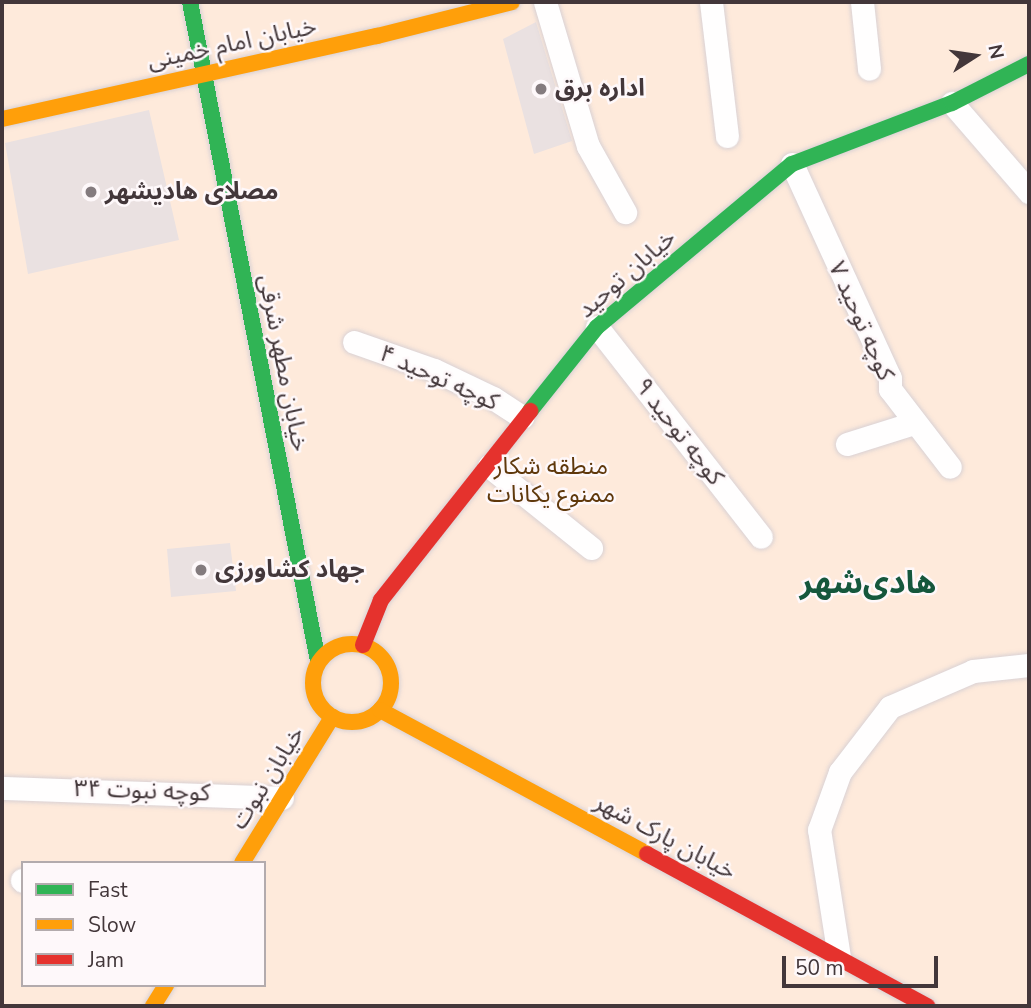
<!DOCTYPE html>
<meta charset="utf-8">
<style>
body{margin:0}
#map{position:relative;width:1031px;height:1008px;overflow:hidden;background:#fdf9fb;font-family:"Nunito Sans","Noto Sans Arabic",sans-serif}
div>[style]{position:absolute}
.green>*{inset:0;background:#feeadb}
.building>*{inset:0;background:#eae1e1}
.roads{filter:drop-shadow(0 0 2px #d9d1d4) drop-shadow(0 0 2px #d9d1d4)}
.street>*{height:23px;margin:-11.5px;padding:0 11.5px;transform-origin:11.5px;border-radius:11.5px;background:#fffefe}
.fast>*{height:16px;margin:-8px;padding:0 8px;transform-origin:8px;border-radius:8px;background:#30b455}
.slow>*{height:16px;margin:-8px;padding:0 8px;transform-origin:8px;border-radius:8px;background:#ff9f0a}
.slow>.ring{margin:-8px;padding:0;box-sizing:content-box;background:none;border:16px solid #ff9f0a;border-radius:50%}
.jam>*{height:16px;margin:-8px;padding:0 8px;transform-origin:8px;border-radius:8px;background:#e5322d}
.dots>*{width:19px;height:19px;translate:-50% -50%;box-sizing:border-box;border:4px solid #fef8fa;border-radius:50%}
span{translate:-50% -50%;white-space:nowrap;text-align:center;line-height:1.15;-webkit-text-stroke:5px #fef8fa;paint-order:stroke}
.street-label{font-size:24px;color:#43373a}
.poi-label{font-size:24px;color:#43373a;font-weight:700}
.left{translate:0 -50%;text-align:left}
.park-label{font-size:24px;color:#5f380b}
.district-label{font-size:32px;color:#15573c;font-weight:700}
.frame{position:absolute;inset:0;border:4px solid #43373a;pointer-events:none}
.legend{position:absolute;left:21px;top:861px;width:245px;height:126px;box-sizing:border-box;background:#fef8fa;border:2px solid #b3abad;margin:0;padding:9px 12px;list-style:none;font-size:21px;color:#43373a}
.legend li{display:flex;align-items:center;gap:14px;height:35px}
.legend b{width:35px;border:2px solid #b3abad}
.north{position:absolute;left:940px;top:21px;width:70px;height:70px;-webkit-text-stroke:5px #fef8fa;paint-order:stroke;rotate:78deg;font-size:19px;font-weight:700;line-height:28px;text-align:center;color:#43373a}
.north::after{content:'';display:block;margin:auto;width:24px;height:32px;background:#43373a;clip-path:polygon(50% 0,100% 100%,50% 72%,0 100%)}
.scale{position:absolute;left:782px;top:956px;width:156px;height:32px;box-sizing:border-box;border:4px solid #43373a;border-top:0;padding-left:9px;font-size:21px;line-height:24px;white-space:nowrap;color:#43373a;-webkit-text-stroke:5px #fef8fa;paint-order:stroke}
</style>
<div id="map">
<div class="green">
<i style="clip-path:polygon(evenodd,2px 2px,1029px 2px,1029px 1006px,2px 1006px,2px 2px,23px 863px,264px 863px,264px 985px,23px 985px,23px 863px)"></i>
</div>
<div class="building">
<i style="clip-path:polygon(536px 22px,572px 141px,534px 154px,503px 39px)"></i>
<i style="clip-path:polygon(149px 110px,179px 240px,28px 274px,5px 143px)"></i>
<i style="clip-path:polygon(230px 543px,236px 591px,171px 597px,167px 549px)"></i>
</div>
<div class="roads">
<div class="street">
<i style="left:545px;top:2px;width:150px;rotate:73.4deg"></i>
<i style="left:588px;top:146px;width:76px;rotate:60.7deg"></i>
<i style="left:711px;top:2px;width:135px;rotate:83.2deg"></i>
<i style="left:862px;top:2px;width:67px;rotate:84deg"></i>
<i style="left:952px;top:103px;width:118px;rotate:49.1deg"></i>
<i style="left:792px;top:164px;width:235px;rotate:65.4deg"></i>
<i style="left:890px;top:378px;width:11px;rotate:90deg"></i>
<i style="left:890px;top:389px;width:98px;rotate:52.4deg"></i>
<i style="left:597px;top:327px;width:266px;rotate:52deg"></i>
<i style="left:354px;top:342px;width:85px;rotate:19.3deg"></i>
<i style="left:434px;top:370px;width:65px;rotate:25.4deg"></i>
<i style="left:493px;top:398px;width:35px;rotate:33deg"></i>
<i style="left:847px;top:444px;width:70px;rotate:-17.4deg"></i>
<i style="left:489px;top:466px;width:131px;rotate:38.8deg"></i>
<i style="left:2px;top:788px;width:280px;rotate:2deg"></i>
<i style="left:22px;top:880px;width:1px;rotate:45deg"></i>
<i style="left:839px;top:957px;width:129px;rotate:-98.9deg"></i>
<i style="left:819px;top:830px;width:62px;rotate:-70.1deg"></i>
<i style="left:840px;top:772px;width:82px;rotate:-52.4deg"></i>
<i style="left:890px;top:707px;width:90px;rotate:-23.4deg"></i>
<i style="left:973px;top:671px;width:56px;rotate:-6.1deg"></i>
</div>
<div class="fast">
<i style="left:190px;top:2px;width:671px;rotate:79.01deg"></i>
<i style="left:530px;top:411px;width:107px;rotate:-51.4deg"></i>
<i style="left:597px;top:327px;width:254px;rotate:-39.9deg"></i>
<i style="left:792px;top:164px;width:171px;rotate:-20.9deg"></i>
<i style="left:952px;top:103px;width:86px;rotate:-26.9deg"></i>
</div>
<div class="slow">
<i style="left:2px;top:119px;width:384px;rotate:-12.5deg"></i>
<i style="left:377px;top:36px;width:139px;rotate:-14.1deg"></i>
<i class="ring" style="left:313px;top:644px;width:62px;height:62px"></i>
<i style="left:380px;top:710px;width:303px;rotate:28.3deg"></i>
<i style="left:242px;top:863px;width:172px;rotate:-58.3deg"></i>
<i style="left:153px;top:1006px;width:25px;rotate:-58deg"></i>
</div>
<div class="jam">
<i style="left:363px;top:645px;width:48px;rotate:-68.2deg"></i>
<i style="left:381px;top:600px;width:241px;rotate:-51.7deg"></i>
<i style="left:647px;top:854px;width:319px;rotate:28.5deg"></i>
</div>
</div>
<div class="dots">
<i style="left:541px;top:89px;background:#847b7e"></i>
<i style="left:91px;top:192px;background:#847b7e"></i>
<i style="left:201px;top:570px;background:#847b7e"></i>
</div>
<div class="street-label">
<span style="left:232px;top:44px;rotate:-12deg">خیابان امام خمینی</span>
<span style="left:627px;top:274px;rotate:-41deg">خیابان توحید</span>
<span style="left:861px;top:321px;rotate:66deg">کوچه توحید ۷</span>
<span style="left:283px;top:363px;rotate:79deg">خیابان مطهر شرقی</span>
<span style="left:439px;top:378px;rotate:24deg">کوچه توحید ۴</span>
<span style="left:679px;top:432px;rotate:52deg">کوچه توحید ۹</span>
<span style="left:268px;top:778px;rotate:-58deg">خیابان نبوت</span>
<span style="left:142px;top:791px;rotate:2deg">کوچه نبوت ۳۴</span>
<span style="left:665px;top:837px;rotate:28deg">خیابان پارک شهر</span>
</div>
<div class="poi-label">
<span class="left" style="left:555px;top:89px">اداره برق</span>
<span class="left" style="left:105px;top:192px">مصلای هادیشهر</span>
<span class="left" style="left:215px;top:570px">جهاد کشاورزی</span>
</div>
<div class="park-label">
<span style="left:551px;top:481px">منطقه شکار<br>ممنوع یکانات</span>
</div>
<div class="district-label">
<span style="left:868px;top:583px">هادی‌شهر</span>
</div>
<div class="frame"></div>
<ul class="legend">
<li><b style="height:9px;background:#30b455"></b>Fast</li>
<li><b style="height:9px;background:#ff9f0a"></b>Slow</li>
<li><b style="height:9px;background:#e5322d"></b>Jam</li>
</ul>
<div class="north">N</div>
<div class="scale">50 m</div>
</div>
